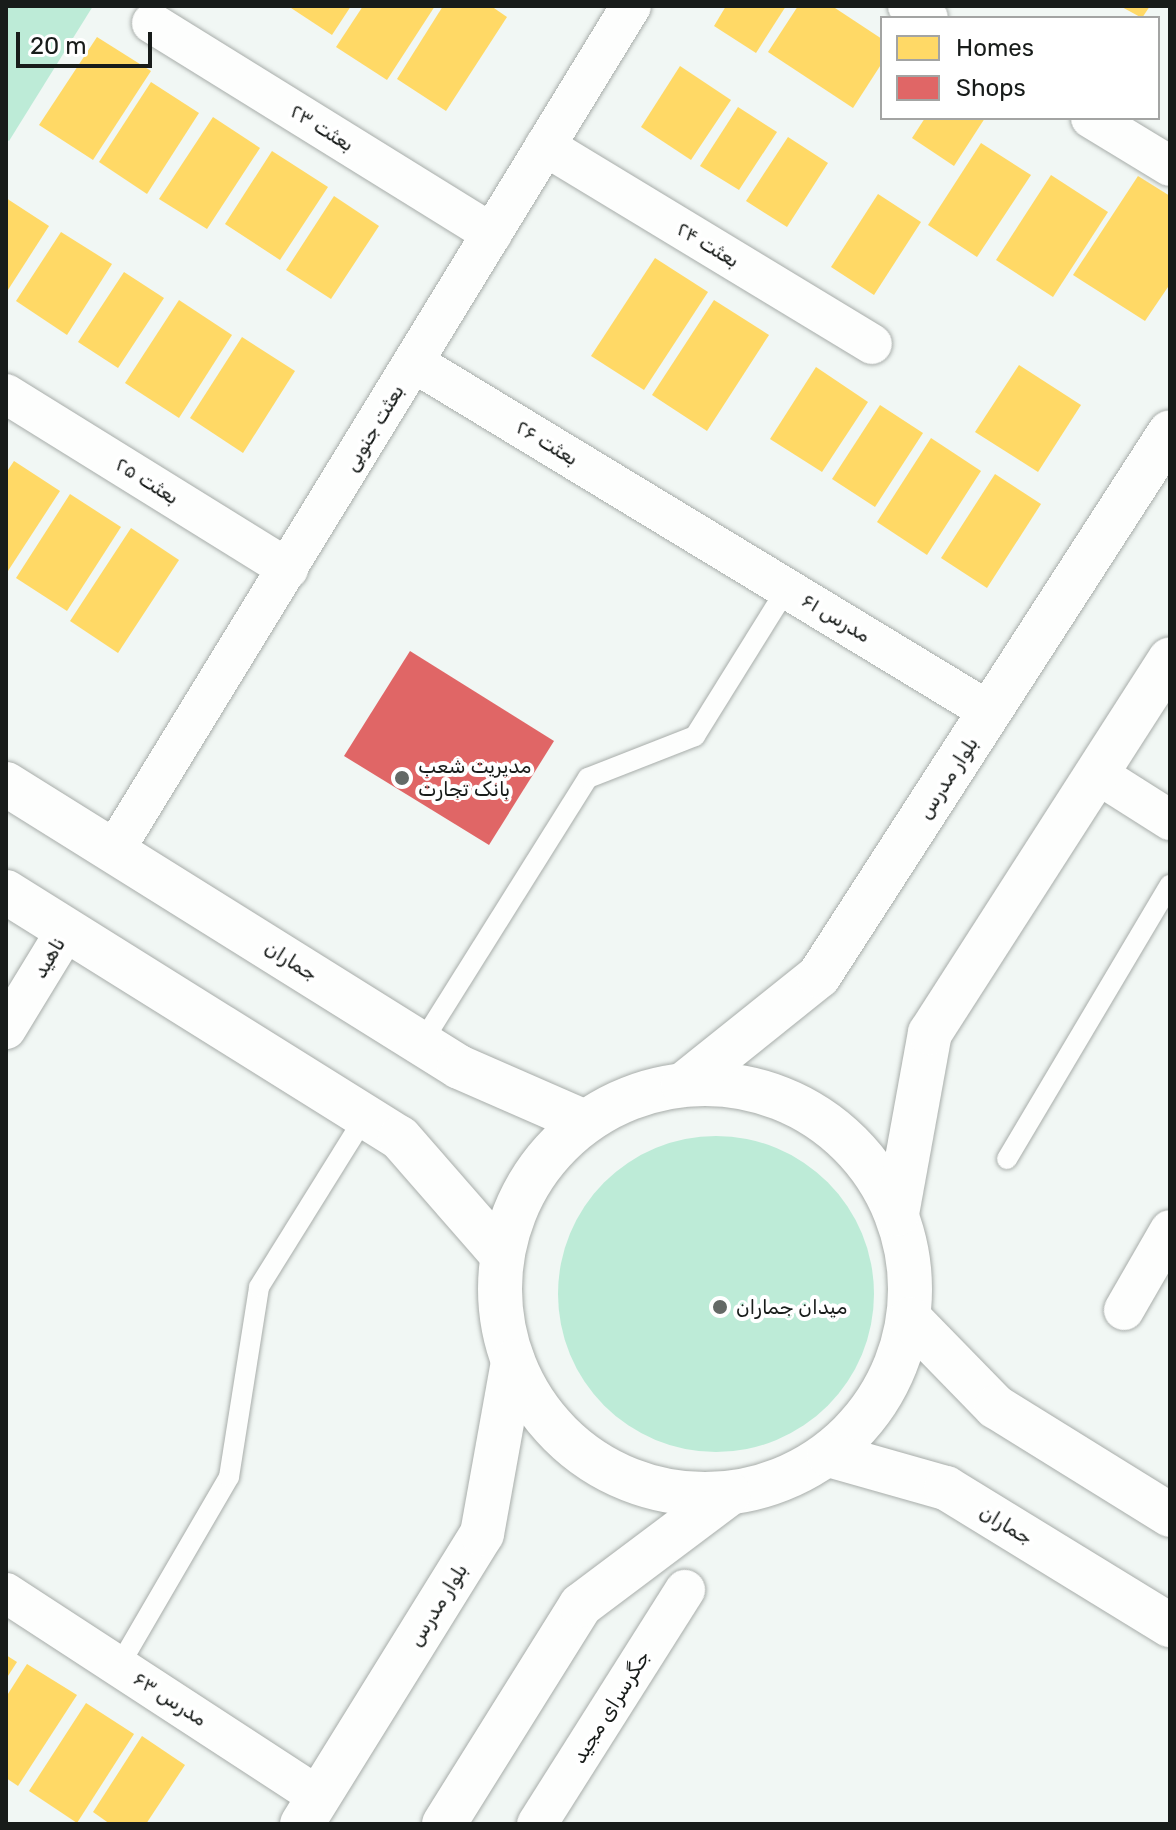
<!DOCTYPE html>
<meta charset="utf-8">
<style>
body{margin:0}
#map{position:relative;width:1176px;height:1830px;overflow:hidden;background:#f1f7f4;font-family:Rubik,Vazirmatn,sans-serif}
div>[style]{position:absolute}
.green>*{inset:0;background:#bdebd7}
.round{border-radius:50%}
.homes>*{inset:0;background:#ffd966}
.shops>*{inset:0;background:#e06666}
.roads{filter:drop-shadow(0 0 2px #a8adaa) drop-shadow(0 0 2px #a8adaa)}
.lane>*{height:20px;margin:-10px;padding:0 10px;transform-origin:10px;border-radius:10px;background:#fdfefd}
.street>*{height:40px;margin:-20px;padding:0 20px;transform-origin:20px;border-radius:20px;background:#fdfefd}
.secondary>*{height:44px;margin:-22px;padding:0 22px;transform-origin:22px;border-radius:22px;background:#fdfefd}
.secondary>.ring{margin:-22px;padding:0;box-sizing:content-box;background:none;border:44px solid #fdfefd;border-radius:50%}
.dots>*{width:22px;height:22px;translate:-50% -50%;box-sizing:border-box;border:4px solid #fff;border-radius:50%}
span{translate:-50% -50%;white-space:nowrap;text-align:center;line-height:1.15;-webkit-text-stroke:8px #fff;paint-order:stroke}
.street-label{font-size:20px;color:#181c1a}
.poi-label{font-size:20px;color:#181c1a}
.left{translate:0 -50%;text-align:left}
.frame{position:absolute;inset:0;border:8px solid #181c1a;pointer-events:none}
.legend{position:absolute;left:880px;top:16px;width:280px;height:104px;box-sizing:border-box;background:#fff;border:2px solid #a3a4a3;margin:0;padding:10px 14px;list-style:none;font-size:24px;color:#181c1a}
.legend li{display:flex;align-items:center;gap:16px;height:40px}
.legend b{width:40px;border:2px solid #a3a4a3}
.scale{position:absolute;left:16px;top:32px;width:136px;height:36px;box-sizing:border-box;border:4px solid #181c1a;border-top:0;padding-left:10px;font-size:24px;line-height:28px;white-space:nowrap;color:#181c1a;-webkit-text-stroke:6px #fff;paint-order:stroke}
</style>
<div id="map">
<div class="green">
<i style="clip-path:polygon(6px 6px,93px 6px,9px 141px,6px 139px)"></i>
<i class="round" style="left:558px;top:1136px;width:316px;height:316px"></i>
</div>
<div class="homes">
<i style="clip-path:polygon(288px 6px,351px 6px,332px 35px)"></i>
<i style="clip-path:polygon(363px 6px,435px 6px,387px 80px,336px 47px)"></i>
<i style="clip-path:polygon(443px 6px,491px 6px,507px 17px,446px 111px,397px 79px)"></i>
<i style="clip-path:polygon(726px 6px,786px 6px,756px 53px,714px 26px)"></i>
<i style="clip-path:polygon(798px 6px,832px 6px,882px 39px,882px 63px,853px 108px,768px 52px)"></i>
<i style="clip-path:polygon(1120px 6px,1150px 6px,1142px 18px)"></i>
<i style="clip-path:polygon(97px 37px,151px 71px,93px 160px,39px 125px)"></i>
<i style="clip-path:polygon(680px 66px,731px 100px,691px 160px,641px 127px)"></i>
<i style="clip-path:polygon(151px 82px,199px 113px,147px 194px,99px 162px)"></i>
<i style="clip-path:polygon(738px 107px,777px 132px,739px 190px,700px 166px)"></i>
<i style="clip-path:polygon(213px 117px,260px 148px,207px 229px,159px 199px)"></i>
<i style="clip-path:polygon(925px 118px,985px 118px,954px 166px,912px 138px)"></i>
<i style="clip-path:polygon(788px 137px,828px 163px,787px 227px,746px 201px)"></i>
<i style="clip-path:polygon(981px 143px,1031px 175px,977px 257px,928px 225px)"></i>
<i style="clip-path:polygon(272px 151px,328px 187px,280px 260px,225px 224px)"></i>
<i style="clip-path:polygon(1051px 175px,1108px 212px,1053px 297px,996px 260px)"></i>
<i style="clip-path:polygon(1138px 176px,1170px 196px,1170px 284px,1145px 321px,1073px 275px)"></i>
<i style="clip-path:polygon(878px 194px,921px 222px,874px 295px,831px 267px)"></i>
<i style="clip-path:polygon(334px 196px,379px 226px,331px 299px,286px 270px)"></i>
<i style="clip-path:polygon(6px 198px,49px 226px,6px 293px)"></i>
<i style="clip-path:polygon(61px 232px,112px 264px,67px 335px,16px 301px)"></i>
<i style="clip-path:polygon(655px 258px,708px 292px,644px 390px,591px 356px)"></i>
<i style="clip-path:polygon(124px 272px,164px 298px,118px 368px,78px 342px)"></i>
<i style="clip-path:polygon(179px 300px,232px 335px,179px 418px,125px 383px)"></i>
<i style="clip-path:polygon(714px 300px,769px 335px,707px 431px,652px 395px)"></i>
<i style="clip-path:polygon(242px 337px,295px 371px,243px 453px,190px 418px)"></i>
<i style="clip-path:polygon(1019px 365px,1081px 405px,1038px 472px,975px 432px)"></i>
<i style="clip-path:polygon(816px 367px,868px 402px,822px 472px,770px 439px)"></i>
<i style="clip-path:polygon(880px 405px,923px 433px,875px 507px,832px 479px)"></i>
<i style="clip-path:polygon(931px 438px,981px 471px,927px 555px,877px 522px)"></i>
<i style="clip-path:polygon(14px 461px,60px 491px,6px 574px,6px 473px)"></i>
<i style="clip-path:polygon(995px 474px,1041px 504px,987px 588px,941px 558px)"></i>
<i style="clip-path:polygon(70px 494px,121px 527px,67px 611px,16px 578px)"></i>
<i style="clip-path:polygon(131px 528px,179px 560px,118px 653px,70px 621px)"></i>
<i style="clip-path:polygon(6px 1655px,17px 1662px,6px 1679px)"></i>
<i style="clip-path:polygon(27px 1664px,77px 1695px,18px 1786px,6px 1778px,6px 1697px)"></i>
<i style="clip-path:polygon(86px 1703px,134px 1734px,77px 1823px,29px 1791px)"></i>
<i style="clip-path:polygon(142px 1736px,185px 1765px,146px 1824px,110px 1824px,93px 1812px)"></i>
</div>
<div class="shops">
<i style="clip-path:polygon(410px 651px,554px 741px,489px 845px,344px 756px)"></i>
</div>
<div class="roads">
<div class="lane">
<i style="left:421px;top:1044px;width:314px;rotate:-57.9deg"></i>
<i style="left:588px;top:778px;width:115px;rotate:-21.4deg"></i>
<i style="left:695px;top:736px;width:174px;rotate:-58.1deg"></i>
<i style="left:1007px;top:1159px;width:319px;rotate:-59.3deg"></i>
<i style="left:119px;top:1666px;width:219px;rotate:-59.8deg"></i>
<i style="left:229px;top:1477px;width:192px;rotate:-81deg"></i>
<i style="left:259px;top:1287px;width:200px;rotate:-58.1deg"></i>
</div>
<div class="street">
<i style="left:908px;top:6px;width:23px;rotate:31deg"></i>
<i style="left:152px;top:23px;width:400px;rotate:31.8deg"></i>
<i style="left:1091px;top:118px;width:92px;rotate:31.3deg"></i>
<i style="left:545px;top:146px;width:382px;rotate:31.2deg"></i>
<i style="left:413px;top:362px;width:675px;rotate:31.24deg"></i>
<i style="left:6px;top:394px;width:332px;rotate:31.8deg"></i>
<i style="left:1096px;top:773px;width:88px;rotate:32.4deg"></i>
<i style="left:115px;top:849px;width:988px;rotate:-58.53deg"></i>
<i style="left:6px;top:1029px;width:117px;rotate:-58.6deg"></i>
<i style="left:1124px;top:1310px;width:92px;rotate:-60.1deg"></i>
<i style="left:6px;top:1593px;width:374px;rotate:33.1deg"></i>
<i style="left:537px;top:1824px;width:277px;rotate:-57.7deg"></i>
</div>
<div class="secondary">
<i style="left:6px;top:784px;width:534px;rotate:31.99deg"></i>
<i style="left:459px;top:1067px;width:137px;rotate:23.6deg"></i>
<i style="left:6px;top:892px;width:464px;rotate:32deg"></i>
<i style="left:400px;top:1138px;width:155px;rotate:48.9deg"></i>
<i class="ring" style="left:500px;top:1084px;width:366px;height:366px"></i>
<i style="left:683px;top:1085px;width:174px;rotate:-38.7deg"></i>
<i style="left:819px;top:976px;width:647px;rotate:-57.17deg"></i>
<i style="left:897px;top:1214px;width:184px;rotate:-79.7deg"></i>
<i style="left:930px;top:1033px;width:444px;rotate:-57.3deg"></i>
<i style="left:910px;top:1319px;width:123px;rotate:45.7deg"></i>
<i style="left:996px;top:1407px;width:205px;rotate:31.8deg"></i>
<i style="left:829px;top:1455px;width:122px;rotate:15.8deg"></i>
<i style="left:946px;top:1488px;width:263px;rotate:31.5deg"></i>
<i style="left:302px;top:1824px;width:341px;rotate:-58.2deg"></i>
<i style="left:482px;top:1534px;width:175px;rotate:-79.8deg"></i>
<i style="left:444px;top:1824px;width:258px;rotate:-58deg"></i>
<i style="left:581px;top:1605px;width:185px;rotate:-36.9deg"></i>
</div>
</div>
<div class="dots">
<i style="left:402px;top:778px;background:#646966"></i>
<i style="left:720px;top:1307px;background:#646966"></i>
</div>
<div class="street-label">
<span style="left:322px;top:128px;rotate:32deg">بعثت ۲۳</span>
<span style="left:708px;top:245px;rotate:31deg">بعثت ۲۴</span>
<span style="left:374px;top:428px;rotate:-59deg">بعثت جنوبی</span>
<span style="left:547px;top:443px;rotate:31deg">بعثت ۲۶</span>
<span style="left:147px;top:481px;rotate:32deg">بعثت ۲۵</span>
<span style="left:836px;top:618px;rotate:31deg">مدرس ۶۱</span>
<span style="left:948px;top:778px;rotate:-57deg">بلوار مدرس</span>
<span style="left:49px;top:958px;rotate:-59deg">ناهید</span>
<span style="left:291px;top:961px;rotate:32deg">جماران</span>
<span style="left:1006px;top:1525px;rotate:31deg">جماران</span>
<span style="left:438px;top:1605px;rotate:-58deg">بلوار مدرس</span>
<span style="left:170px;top:1699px;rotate:33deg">مدرس ۶۳</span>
<span style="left:611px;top:1707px;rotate:-58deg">جگرسرای مجید</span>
</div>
<div class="poi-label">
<span class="left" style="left:418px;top:778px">مدیریت شعب<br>بانک تجارت</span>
<span class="left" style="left:736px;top:1307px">میدان جماران</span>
</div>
<div class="frame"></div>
<ul class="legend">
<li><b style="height:22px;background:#ffd966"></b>Homes</li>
<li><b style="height:22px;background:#e06666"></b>Shops</li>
</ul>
<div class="scale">20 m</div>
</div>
